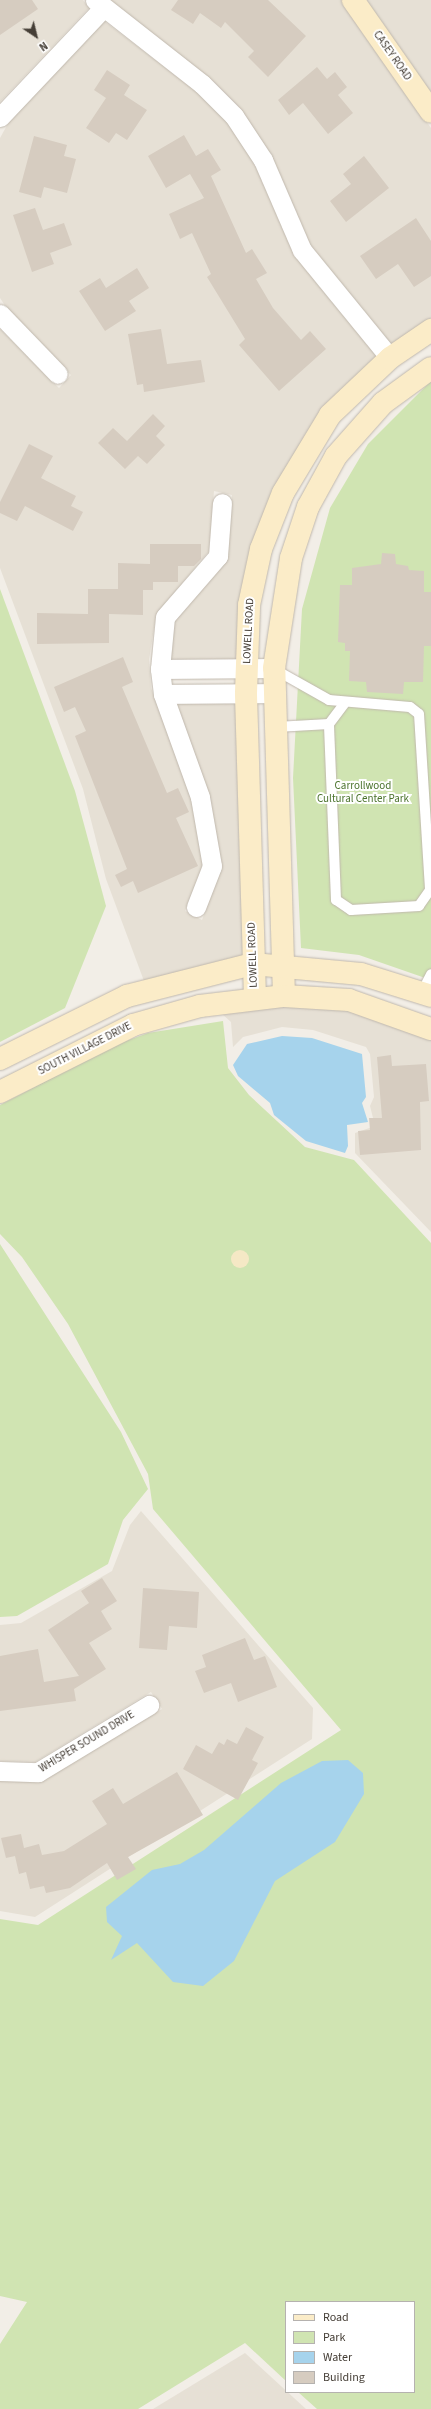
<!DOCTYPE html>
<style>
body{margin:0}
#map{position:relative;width:431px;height:2409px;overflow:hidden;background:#f2eee7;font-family:"Source Sans 3",sans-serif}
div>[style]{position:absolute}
.residential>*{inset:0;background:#e6e0d5}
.green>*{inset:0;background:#d0e4b2}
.sand>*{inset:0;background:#f5e8c5}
.round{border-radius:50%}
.water>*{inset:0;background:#a6d3ec}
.building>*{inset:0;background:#d6ccc0}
.roads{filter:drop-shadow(0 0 1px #c0b8ad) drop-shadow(0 0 1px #c0b8ad)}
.lane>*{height:10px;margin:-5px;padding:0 5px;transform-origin:5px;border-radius:5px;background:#fff}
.street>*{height:19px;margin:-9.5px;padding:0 9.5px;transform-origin:9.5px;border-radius:9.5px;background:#fff}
.secondary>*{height:22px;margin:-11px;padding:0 11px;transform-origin:11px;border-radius:11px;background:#fbecc8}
span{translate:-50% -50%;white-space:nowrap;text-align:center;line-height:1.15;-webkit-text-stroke:4px #fff;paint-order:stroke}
.street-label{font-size:11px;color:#453e36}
.park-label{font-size:11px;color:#4b732d}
.legend{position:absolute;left:285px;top:2301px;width:130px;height:92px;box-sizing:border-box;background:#fff;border:1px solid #b5b2af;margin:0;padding:5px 7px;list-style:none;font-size:12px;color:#453e36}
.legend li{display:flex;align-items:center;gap:8px;height:20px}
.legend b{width:20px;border:1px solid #b5b2af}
.north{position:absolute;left:16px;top:16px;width:40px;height:40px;-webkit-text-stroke:3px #fff;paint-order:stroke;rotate:145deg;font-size:11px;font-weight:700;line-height:16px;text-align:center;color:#453e36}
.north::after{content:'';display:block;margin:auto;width:14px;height:18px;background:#453e36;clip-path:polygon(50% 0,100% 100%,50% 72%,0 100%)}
</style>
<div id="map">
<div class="residential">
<i style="clip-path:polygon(0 0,83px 0,89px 8px,0 102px)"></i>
<i style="clip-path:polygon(106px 0,342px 0,431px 128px,431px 318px,391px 345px,310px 245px,271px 157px)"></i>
<i style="clip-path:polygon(363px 0,431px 0,431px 97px)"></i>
<i style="clip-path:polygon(104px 21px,197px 92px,227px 122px,377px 356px,322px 409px,275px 488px,238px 659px,170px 659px,174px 622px,227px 558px,232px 495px,214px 491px,209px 551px,156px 615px,149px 660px,151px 688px,191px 798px,203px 864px,185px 911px,202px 920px,220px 870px,209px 795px,176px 704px,237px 703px,243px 956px,144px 981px,106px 879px,83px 789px,0 568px,0 329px,59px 388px,71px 375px,15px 321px,0 298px,0 138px,10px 120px)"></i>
<i style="clip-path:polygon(285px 1006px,348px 1010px,431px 1039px,431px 1232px,355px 1153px,355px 1133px,375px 1126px,370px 1106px,374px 1097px,370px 1054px,366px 1047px,313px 1030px,282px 1027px,243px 1037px,233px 1047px,231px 1022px,221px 1013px)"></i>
<i style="clip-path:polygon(141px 1511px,313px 1708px,312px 1739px,35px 1917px,0 1911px,0 1780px,43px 1780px,162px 1709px,151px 1692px,35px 1762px,0 1761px,0 1625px,21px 1623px,112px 1571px,130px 1525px)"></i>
<i style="clip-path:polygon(245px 2353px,306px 2409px,153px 2409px)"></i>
</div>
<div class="green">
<i style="clip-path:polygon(431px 381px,431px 980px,359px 955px,301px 948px,293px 778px,302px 609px,330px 508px,368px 444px)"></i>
<i style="clip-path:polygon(0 589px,75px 791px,106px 906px,65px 1008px,0 1042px)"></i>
<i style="clip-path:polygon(223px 1021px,228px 1068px,249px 1095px,305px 1147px,354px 1160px,431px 1243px,431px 2409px,317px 2409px,298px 2392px,414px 2392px,414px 2302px,286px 2302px,286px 2381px,245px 2343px,138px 2409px,0 2409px,0 2344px,27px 2302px,0 2296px,0 1919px,38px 1925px,341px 1730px,153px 1509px,148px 1474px,68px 1324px,22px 1257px,0 1234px,0 1105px,115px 1045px,148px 1033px)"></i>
<i style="clip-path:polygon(0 1244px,121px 1432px,148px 1489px,123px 1520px,108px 1564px,17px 1616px,0 1617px)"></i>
</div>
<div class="sand">
<i class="round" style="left:231px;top:1250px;width:18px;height:18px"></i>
</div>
<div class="water">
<i style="clip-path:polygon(282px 1036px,312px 1038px,362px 1054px,366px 1097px,362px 1103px,368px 1122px,347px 1125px,348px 1146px,345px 1153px,306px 1141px,274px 1115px,270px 1103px,238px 1076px,233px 1065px,247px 1044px)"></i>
<i style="clip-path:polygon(348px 1760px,363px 1773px,364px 1794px,335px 1842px,275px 1881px,234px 1961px,203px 1986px,173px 1982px,137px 1943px,111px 1960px,122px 1936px,107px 1922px,106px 1907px,152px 1870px,180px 1864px,204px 1850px,281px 1783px,322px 1761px)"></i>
</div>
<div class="building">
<i style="clip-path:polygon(0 0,32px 0,38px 9px,0 35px)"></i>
<i style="clip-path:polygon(178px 0,268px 0,306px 36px,268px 77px,248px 57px,254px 51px,225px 22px,221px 28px,200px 13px,193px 24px,171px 10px)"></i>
<i style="clip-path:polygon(317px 67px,327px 79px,335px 72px,347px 87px,338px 95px,353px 113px,328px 134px,303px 103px,289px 115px,278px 100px)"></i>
<i style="clip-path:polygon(107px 70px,130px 85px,124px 95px,147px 110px,127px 140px,116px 133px,109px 143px,86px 128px,106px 98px,94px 90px)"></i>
<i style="clip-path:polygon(184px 135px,196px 156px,208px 149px,221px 170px,211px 176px,246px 253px,252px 249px,267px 273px,256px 279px,273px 308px,301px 340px,310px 331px,326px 349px,279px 391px,239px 345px,245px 339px,207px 277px,211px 274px,192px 233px,180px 239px,169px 214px,204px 198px,190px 174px,166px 188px,148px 156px)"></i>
<i style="clip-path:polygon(34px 136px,67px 145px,64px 156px,76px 159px,67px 193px,44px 187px,41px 198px,19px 192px)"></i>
<i style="clip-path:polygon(364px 156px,389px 188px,346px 222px,330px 201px,351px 184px,343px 174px)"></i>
<i style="clip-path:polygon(35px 208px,43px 230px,64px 223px,72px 245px,50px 253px,54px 264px,32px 272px,13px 215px)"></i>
<i style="clip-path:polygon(416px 218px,431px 241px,431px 276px,414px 287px,398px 264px,376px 279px,360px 256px)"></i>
<i style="clip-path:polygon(137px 268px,149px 288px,129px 301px,136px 311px,105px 331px,79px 291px,100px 278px,106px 288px)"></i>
<i style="clip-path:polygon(161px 329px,167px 364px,201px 360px,205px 382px,144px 392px,143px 384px,137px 385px,128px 334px)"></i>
<i style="clip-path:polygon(153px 414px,165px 426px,156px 436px,165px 445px,147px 464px,138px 456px,125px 469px,98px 443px,113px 428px,127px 441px)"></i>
<i style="clip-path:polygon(29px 444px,53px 456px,41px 478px,76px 496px,71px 506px,83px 512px,73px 531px,25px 506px,17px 521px,0 513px,0 502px)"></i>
<i style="clip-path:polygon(150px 544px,201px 544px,201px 559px,194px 566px,178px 566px,178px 582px,153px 582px,153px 590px,143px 590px,143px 615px,109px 614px,109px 643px,37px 644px,37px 613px,88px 614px,88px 589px,118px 589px,118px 563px,150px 564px)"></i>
<i style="clip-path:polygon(382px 553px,395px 554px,396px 564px,408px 566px,409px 570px,424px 571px,424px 592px,431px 592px,431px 646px,424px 646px,423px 682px,404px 682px,403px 694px,367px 692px,366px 682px,349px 681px,350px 651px,345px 651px,345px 643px,338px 642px,340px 585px,352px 585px,352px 568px,381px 564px)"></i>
<i style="clip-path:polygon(123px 657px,133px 682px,122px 687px,167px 793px,178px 788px,189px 812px,176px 818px,198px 866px,138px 893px,133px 881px,121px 887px,115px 875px,127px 869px,75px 736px,86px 731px,75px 707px,64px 712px,54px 687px)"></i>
<i style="clip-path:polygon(391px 1055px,392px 1066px,426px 1064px,429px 1101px,420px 1102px,421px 1150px,360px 1155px,358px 1131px,370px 1130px,369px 1118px,382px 1118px,377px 1057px)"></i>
<i style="clip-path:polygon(102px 1578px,117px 1601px,101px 1611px,112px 1629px,89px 1643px,106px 1669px,74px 1689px,76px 1701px,0 1711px,0 1656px,38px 1649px,44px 1682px,79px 1676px,48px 1630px,89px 1603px,81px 1591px)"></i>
<i style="clip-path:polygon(143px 1588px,199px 1592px,197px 1628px,169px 1626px,167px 1650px,139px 1648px)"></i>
<i style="clip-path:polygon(245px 1638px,254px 1660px,265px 1656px,277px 1687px,238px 1702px,231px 1683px,204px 1693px,195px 1671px,206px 1667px,202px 1655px)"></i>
<i style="clip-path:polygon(246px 1727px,264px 1737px,252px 1760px,258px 1763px,238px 1800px,183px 1769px,196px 1745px,212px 1754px,219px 1742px,224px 1745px,227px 1739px,237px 1744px)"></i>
<i style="clip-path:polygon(177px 1772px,203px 1815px,128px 1857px,136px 1869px,117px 1880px,107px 1863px,70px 1888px,46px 1893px,44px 1886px,30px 1889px,26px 1872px,19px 1874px,15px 1856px,6px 1858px,1px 1838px,21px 1834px,24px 1848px,39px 1844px,42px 1855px,64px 1851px,107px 1824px,92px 1801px,113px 1788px,123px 1804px)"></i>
</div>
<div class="roads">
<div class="lane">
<i style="left:274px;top:669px;width:63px;rotate:29.4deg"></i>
<i style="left:329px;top:700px;width:81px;rotate:4.9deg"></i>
<i style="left:410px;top:707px;width:11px;rotate:38deg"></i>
<i style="left:419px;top:714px;width:176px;rotate:86.4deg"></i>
<i style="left:430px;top:890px;width:19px;rotate:125deg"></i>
<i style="left:419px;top:906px;width:68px;rotate:176.6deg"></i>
<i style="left:351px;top:910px;width:18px;rotate:-146deg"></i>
<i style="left:336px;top:900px;width:176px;rotate:-92.3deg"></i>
<i style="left:329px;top:724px;width:25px;rotate:-53deg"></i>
<i style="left:276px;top:727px;width:53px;rotate:-3.2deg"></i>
<i style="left:422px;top:992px;width:20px;rotate:-63deg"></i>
</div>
<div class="street">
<i style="left:95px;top:0;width:136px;rotate:38.1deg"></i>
<i style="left:202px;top:84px;width:45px;rotate:45deg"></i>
<i style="left:234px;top:116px;width:53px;rotate:56.6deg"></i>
<i style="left:263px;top:160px;width:98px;rotate:66.6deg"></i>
<i style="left:302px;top:250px;width:139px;rotate:50.8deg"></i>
<i style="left:0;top:117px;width:149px;rotate:-46.6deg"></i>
<i style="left:0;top:314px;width:83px;rotate:46deg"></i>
<i style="left:160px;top:669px;width:114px;rotate:-0.5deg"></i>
<i style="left:163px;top:694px;width:112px;rotate:-0.5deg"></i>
<i style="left:196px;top:907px;width:44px;rotate:-68.7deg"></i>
<i style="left:212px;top:866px;width:70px;rotate:-99.9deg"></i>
<i style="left:200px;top:797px;width:109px;rotate:-109.8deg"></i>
<i style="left:163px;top:694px;width:25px;rotate:-97deg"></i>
<i style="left:160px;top:669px;width:52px;rotate:-84.5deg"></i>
<i style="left:165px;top:617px;width:81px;rotate:-49deg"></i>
<i style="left:218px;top:556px;width:53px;rotate:-85.7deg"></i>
<i style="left:0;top:1771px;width:38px;rotate:2deg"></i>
<i style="left:38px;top:1772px;width:130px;rotate:-31.1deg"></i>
</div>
<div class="secondary">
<i style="left:353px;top:0;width:136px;rotate:55.1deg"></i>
<i style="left:284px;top:996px;width:328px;rotate:-91.7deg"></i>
<i style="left:274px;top:668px;width:111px;rotate:-81.2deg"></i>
<i style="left:291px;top:558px;width:54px;rotate:-71.6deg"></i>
<i style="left:308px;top:507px;width:58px;rotate:-61.2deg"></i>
<i style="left:336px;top:456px;width:71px;rotate:-48.4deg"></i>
<i style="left:383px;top:403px;width:59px;rotate:-36.1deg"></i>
<i style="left:255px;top:998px;width:305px;rotate:-91.7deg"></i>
<i style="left:246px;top:693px;width:88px;rotate:-88deg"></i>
<i style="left:249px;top:605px;width:57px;rotate:-77.9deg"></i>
<i style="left:261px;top:549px;width:60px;rotate:-68.6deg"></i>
<i style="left:283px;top:493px;width:91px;rotate:-58.9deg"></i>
<i style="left:330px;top:415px;width:83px;rotate:-43.5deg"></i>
<i style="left:390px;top:358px;width:50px;rotate:-34.3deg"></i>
<i style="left:0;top:1059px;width:142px;rotate:-26.4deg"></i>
<i style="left:127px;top:996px;width:130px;rotate:-14.3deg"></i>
<i style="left:253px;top:964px;width:108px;rotate:5.3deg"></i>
<i style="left:361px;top:974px;width:73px;rotate:17.4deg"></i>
<i style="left:0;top:1092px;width:149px;rotate:-26.7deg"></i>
<i style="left:133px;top:1025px;width:70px;rotate:-15.8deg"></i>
<i style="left:200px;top:1006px;width:85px;rotate:-6.8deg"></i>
<i style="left:284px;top:996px;width:65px;rotate:3.5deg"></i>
<i style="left:349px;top:1000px;width:87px;rotate:19.5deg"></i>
</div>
</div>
<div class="street-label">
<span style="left:392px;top:56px;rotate:55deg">CASEY ROAD</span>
<span style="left:249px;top:631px;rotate:-87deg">LOWELL ROAD</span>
<span style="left:253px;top:955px;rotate:-92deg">LOWELL ROAD</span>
<span style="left:85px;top:1049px;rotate:-27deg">SOUTH VILLAGE DRIVE</span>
<span style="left:87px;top:1742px;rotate:-31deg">WHISPER SOUND DRIVE</span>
</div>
<div class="park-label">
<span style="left:363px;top:793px">Carrollwood<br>Cultural Center Park</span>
</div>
<ul class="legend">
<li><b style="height:5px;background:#fbecc8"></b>Road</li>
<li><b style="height:11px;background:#d0e4b2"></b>Park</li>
<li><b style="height:11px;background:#a6d3ec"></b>Water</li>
<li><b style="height:11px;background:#d6ccc0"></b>Building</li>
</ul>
<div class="north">N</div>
</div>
